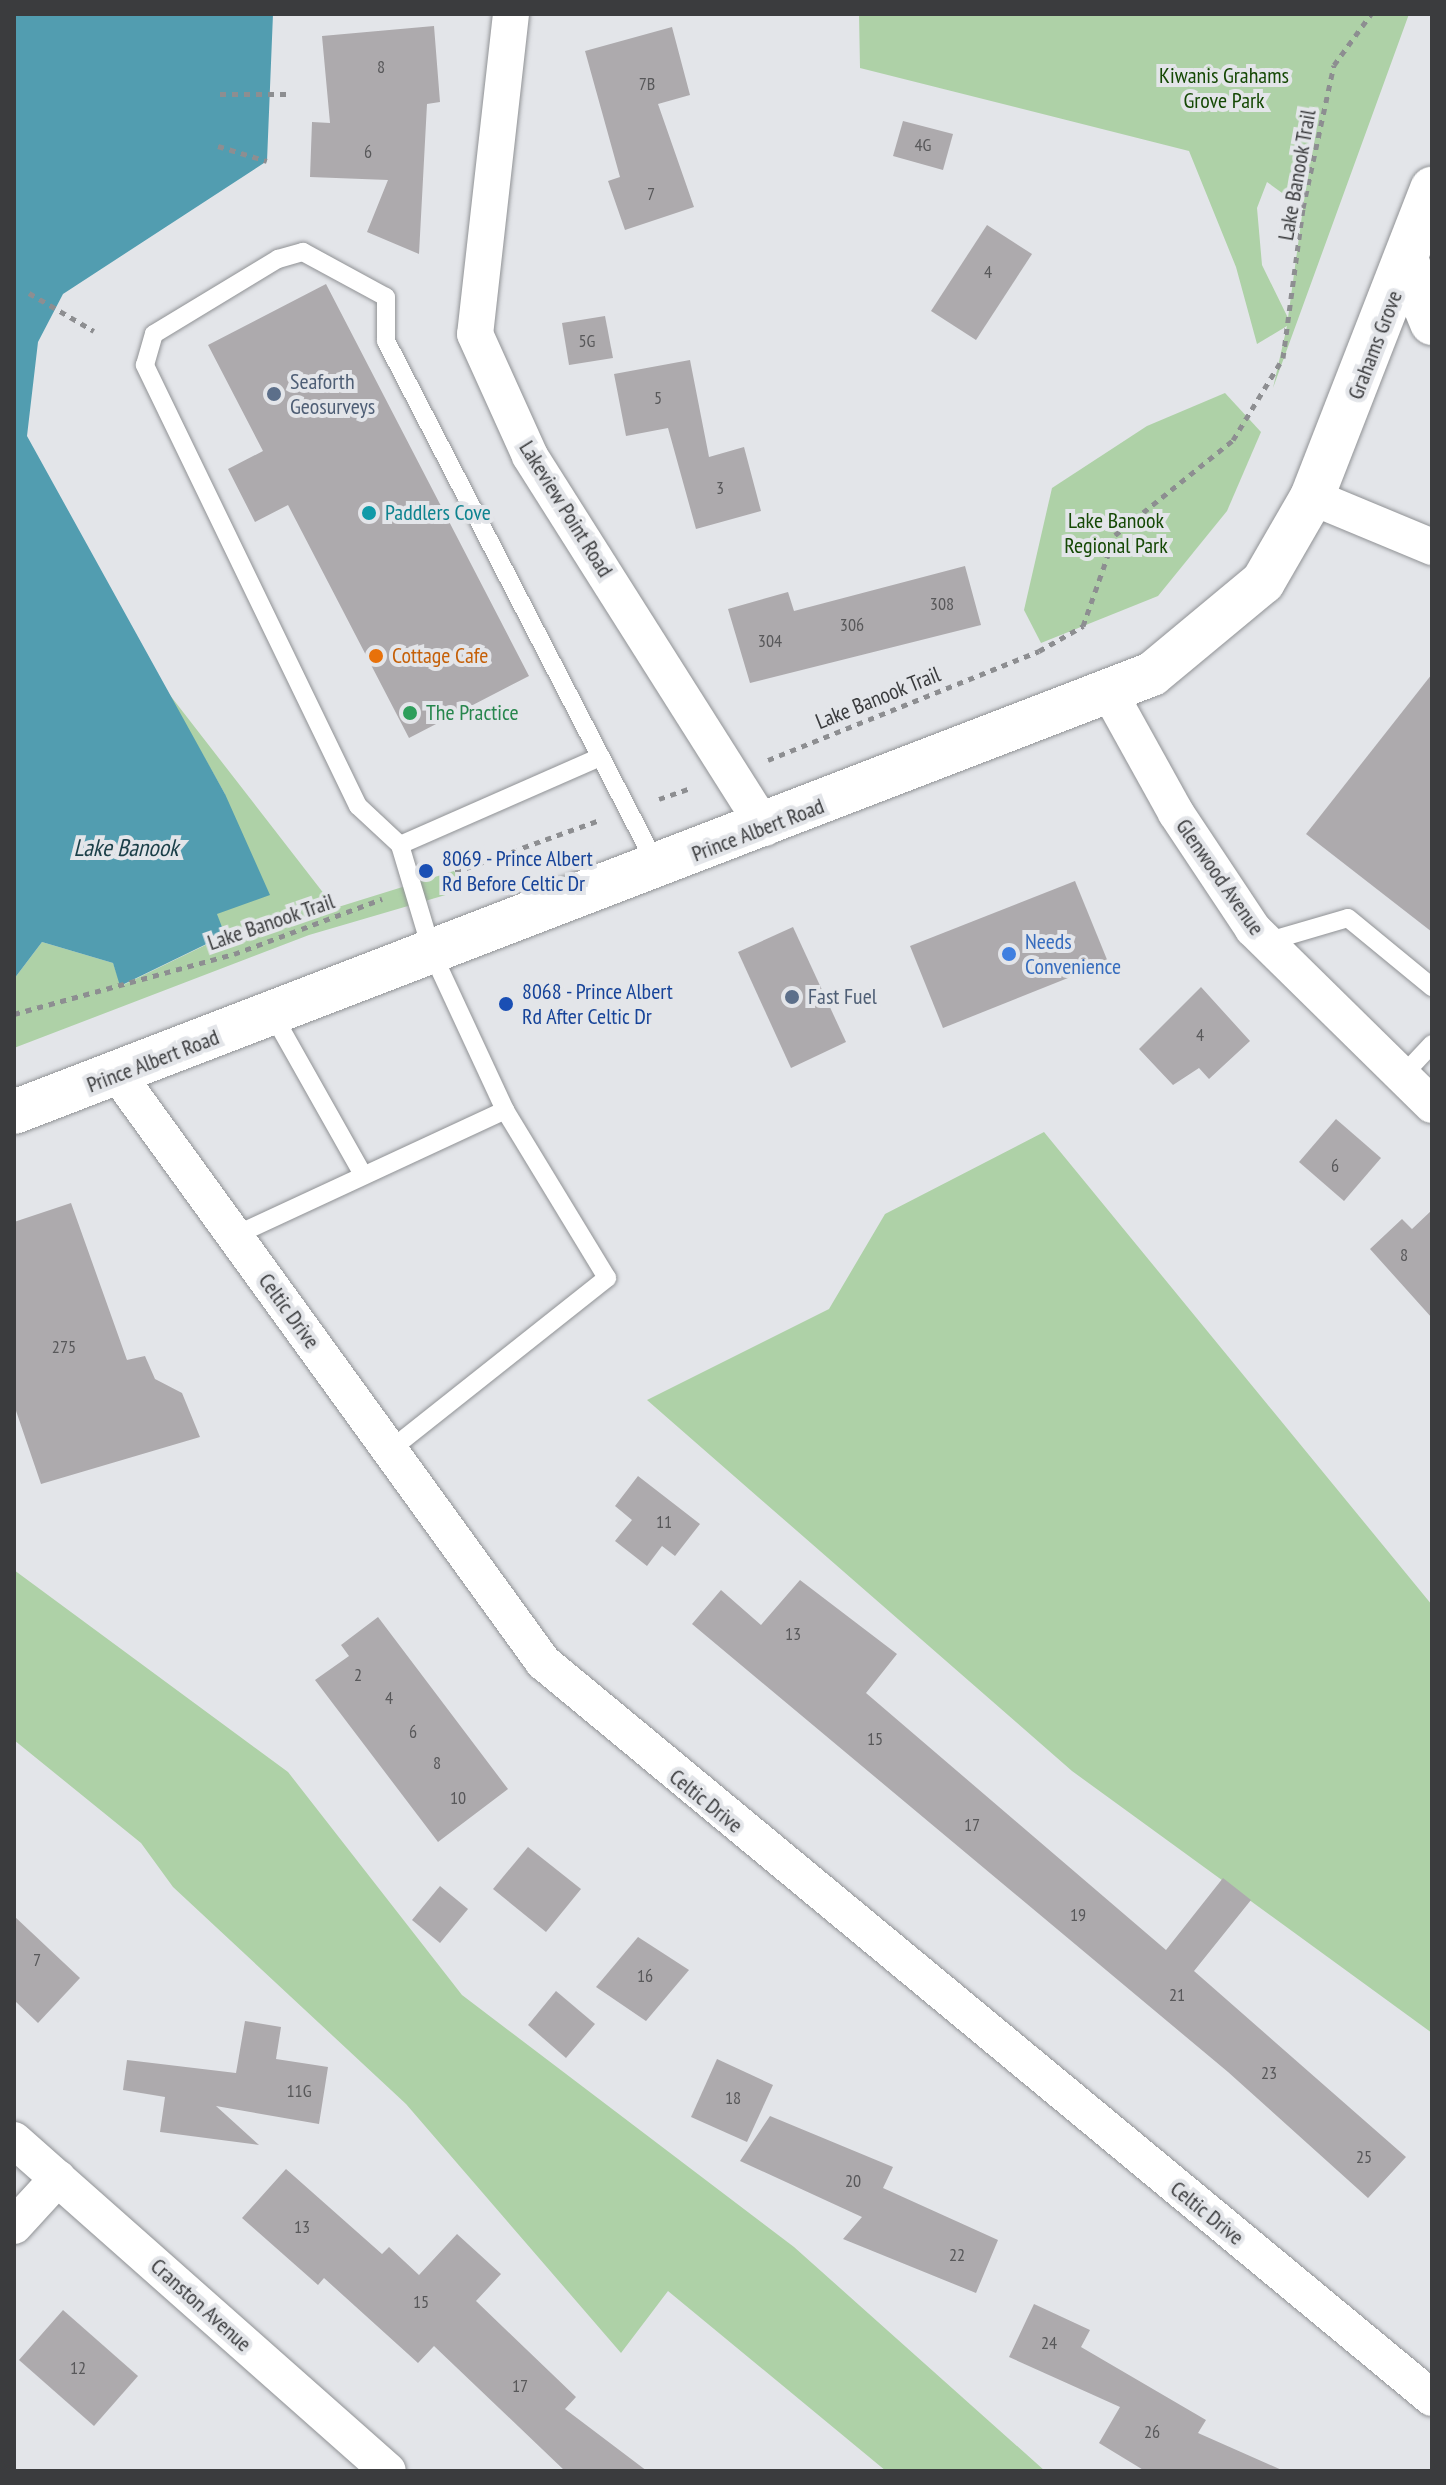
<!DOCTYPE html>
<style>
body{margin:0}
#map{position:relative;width:1446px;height:2485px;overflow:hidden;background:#e3e5e9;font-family:"PT Sans Narrow",sans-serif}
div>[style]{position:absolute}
.green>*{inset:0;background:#aed1a7}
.water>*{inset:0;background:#529db0}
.building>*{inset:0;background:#adaaad}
.path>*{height:5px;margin-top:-2.5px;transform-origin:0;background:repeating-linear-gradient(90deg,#8d8e91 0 6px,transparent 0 12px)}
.roads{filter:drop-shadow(0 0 2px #909295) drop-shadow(0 0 2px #909295)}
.service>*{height:18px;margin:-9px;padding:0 9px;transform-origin:9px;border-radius:9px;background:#fff}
.minor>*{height:36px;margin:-18px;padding:0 18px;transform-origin:18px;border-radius:18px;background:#fff}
.secondary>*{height:44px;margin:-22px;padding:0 22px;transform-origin:22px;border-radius:22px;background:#fff}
.dots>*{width:22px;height:22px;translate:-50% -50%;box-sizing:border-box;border:4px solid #e3e5e9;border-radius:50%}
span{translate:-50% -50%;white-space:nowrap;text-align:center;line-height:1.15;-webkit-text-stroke:8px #e3e5e9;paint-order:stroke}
.number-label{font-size:18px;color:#58585a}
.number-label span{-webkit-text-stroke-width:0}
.park-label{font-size:22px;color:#154905}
.street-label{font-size:22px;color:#3b3c3e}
.service-label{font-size:22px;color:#4e5e75}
.left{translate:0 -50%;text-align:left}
.culture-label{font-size:22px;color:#0d838f}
.food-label{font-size:22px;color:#c56008}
.leisure-label{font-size:22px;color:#27864d}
.transit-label{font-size:22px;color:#164399}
.shop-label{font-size:22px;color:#366cbe}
.water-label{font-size:24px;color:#1b3f48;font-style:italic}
.frame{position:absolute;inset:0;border:16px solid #3b3c3e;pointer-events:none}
</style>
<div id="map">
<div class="green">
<i style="clip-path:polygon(evenodd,859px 14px,1409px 14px,1273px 388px,1287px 326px,1257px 344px,1236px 267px,1189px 151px,860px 68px,859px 14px,1267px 182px,1303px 208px,1288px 318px,1262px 265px,1257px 208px,1267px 182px)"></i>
<i style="clip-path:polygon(1225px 393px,1261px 432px,1227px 511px,1158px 596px,1041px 643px,1024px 610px,1052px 488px,1147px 426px)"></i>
<i style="clip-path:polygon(166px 690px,335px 908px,454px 871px,466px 889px,309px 935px,14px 1048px,14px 979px,42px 942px,113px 963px,121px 986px,224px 936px,217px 915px,225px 794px)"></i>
<i style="clip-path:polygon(1044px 1132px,1432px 1605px,1432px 2033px,1072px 1771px,647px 1400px,829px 1309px,885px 1214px)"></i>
<i style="clip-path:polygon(14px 1570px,288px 1772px,462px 1995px,794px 2247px,1045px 2471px,886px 2471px,668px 2291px,621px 2353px,406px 2104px,173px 1887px,141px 1843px,14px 1740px)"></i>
</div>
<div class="water">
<i style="clip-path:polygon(14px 14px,273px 14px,267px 161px,63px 294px,38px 342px,27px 436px,225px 794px,270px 895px,217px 914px,225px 935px,120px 986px,113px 963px,42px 942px,14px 979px)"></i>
</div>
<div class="building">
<i style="clip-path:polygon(434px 26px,440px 102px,427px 104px,419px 254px,367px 232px,388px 180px,310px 177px,312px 122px,330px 123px,322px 36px)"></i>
<i style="clip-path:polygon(672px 27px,690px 95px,658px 104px,694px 207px,625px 230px,608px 181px,620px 177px,585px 51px)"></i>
<i style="clip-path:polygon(903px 121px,953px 134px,943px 170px,893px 156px)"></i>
<i style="clip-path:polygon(987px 225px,1032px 254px,976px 340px,931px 311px)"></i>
<i style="clip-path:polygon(326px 284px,529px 676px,409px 738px,288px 505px,255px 522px,228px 469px,263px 451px,208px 345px)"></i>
<i style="clip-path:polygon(605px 316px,613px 358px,569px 365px,562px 323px)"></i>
<i style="clip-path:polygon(690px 360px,709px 457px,744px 447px,761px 511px,696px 529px,668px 428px,626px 436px,614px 374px)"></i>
<i style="clip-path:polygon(965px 566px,981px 625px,750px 683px,728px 609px,788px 592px,794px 611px)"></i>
<i style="clip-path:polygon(1432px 674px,1432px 932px,1306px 834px)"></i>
<i style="clip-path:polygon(1075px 881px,1108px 962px,943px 1028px,910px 946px)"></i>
<i style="clip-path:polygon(793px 927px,846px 1042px,791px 1068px,738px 952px)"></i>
<i style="clip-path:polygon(1201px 987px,1250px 1041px,1209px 1079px,1199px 1068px,1173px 1085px,1139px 1049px)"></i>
<i style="clip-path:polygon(1336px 1119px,1381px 1158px,1344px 1201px,1299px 1162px)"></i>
<i style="clip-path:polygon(71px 1203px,127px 1360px,145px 1356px,155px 1379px,182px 1393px,200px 1437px,41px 1484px,14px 1405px,14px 1222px)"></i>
<i style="clip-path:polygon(1432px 1210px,1432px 1318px,1370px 1249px,1402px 1219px,1412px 1229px)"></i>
<i style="clip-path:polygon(638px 1476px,700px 1524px,675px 1556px,662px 1546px,647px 1566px,615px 1541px,632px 1520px,615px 1506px)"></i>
<i style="clip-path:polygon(800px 1580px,897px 1654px,866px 1693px,1166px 1950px,1223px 1878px,1251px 1900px,1194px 1971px,1406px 2157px,1368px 2198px,1228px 2072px,692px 1624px,721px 1590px,761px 1625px)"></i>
<i style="clip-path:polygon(378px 1617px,508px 1789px,438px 1842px,315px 1680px,349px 1656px,341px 1645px)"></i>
<i style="clip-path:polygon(528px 1847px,581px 1889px,546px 1932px,493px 1889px)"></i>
<i style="clip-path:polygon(440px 1886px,468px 1909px,440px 1943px,412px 1920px)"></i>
<i style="clip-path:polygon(14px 1916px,80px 1978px,38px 2023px,14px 2000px)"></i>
<i style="clip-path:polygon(638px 1937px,689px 1970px,646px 2021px,596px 1987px)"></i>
<i style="clip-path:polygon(556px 1991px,595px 2024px,566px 2058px,528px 2025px)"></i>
<i style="clip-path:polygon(245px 2021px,281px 2027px,276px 2059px,328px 2067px,319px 2124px,216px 2106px,259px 2145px,160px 2132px,165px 2097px,123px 2090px,127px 2060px,236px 2073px)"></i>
<i style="clip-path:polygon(717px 2059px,773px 2085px,747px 2142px,691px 2117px)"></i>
<i style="clip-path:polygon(770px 2116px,893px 2167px,883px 2188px,998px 2240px,976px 2293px,843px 2239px,862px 2217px,740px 2161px)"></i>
<i style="clip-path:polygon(286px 2169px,382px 2254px,389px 2247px,419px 2275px,457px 2234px,501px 2274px,476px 2301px,576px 2397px,565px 2409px,647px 2471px,565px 2471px,434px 2346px,418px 2363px,324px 2278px,318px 2285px,242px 2218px)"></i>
<i style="clip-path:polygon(1034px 2304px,1090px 2330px,1081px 2347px,1206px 2420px,1198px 2433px,1284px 2471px,1145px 2471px,1099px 2443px,1120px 2407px,1009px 2357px)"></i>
<i style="clip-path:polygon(63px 2310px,138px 2376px,94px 2426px,19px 2360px)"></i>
</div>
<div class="path">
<i style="left:220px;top:94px;width:68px"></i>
<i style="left:218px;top:146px;width:51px;rotate:17deg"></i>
<i style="left:29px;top:293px;width:75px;rotate:30.3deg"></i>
<i style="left:768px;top:760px;width:292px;rotate:-21.9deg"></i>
<i style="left:1039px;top:651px;width:51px;rotate:-29.6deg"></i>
<i style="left:1083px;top:626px;width:96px;rotate:-70.6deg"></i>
<i style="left:1115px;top:535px;width:151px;rotate:-38.8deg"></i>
<i style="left:1233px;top:440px;width:96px;rotate:-58.6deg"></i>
<i style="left:1283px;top:358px;width:151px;rotate:-82.4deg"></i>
<i style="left:1303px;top:208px;width:146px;rotate:-77.8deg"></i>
<i style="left:1334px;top:65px;width:63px;rotate:-54deg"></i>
<i style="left:659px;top:799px;width:34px;rotate:-19deg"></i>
<i style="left:444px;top:876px;width:163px;rotate:-19.8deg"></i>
<i style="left:14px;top:1014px;width:228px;rotate:-15.3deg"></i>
<i style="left:234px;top:954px;width:158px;rotate:-20.4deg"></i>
</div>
<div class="roads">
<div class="service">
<i style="left:400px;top:845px;width:219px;rotate:-23.7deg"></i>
<i style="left:1266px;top:942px;width:85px;rotate:-16.3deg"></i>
<i style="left:1348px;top:918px;width:109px;rotate:39.4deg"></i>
<i style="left:273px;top:1015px;width:181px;rotate:60.6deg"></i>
<i style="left:1402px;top:1076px;width:44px;rotate:-46.8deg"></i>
<i style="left:234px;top:1236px;width:299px;rotate:-24.9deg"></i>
<i style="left:390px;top:1450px;width:277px;rotate:-38.4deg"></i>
<i style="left:607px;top:1278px;width:197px;rotate:-121.3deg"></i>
<i style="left:505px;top:1110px;width:171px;rotate:-114.9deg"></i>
<i style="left:433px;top:955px;width:115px;rotate:-106.7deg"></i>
<i style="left:400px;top:845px;width:57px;rotate:-137.1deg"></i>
<i style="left:358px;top:806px;width:490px;rotate:-115.8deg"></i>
<i style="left:145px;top:365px;width:32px;rotate:-74deg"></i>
<i style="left:154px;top:334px;width:145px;rotate:-31.2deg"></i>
<i style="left:278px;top:259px;width:26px;rotate:-16deg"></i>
<i style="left:303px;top:252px;width:94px;rotate:28.5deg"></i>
<i style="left:386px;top:297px;width:44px;rotate:90deg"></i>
<i style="left:386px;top:341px;width:591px;rotate:62.7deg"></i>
</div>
<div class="minor">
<i style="left:511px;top:14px;width:322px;rotate:96.4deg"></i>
<i style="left:475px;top:334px;width:134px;rotate:65.7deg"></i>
<i style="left:530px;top:456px;width:440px;rotate:57.7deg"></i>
<i style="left:1312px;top:497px;width:130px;rotate:22.6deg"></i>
<i style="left:1109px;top:692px;width:138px;rotate:61deg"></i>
<i style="left:1176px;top:813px;width:139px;rotate:56.4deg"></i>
<i style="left:1253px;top:929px;width:251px;rotate:44.5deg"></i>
<i style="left:118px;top:1075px;width:725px;rotate:54.09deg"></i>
<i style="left:543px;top:1662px;width:1154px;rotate:39.62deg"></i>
<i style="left:14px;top:2140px;width:499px;rotate:41.5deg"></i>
<i style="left:14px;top:2226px;width:65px;rotate:-47.5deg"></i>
</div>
<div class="secondary">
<i style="left:1407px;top:262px;width:66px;rotate:67.7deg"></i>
<i style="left:14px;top:1112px;width:1219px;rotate:-21.05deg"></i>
<i style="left:1152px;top:674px;width:144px;rotate:-39.7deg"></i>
<i style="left:1263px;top:582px;width:98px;rotate:-60deg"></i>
<i style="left:1312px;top:497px;width:331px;rotate:-68.7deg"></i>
</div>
</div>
<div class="dots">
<i style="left:274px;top:394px;background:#5c6f8a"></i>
<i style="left:369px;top:513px;background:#0f9aa8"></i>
<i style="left:376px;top:656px;background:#e8710a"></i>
<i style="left:410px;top:713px;background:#2e9e5b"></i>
<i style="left:426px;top:871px;background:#1a4fb4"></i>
<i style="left:1009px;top:954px;background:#3f7fe0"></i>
<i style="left:792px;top:997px;background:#5c6f8a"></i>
<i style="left:506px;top:1004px;background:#1a4fb4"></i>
</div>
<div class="number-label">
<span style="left:381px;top:67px">8</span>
<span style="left:647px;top:84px">7B</span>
<span style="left:923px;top:145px">4G</span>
<span style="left:368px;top:152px">6</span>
<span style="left:651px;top:194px">7</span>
<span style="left:988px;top:272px">4</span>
<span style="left:587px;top:341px">5G</span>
<span style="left:658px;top:398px">5</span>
<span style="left:720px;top:488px">3</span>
<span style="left:942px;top:604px">308</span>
<span style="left:852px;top:625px">306</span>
<span style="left:770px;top:641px">304</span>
<span style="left:1200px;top:1035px">4</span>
<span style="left:1335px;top:1166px">6</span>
<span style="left:1404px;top:1255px">8</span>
<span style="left:64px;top:1347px">275</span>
<span style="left:664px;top:1522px">11</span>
<span style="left:793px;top:1634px">13</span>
<span style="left:358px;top:1675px">2</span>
<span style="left:389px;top:1698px">4</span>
<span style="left:413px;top:1732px">6</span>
<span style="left:875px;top:1739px">15</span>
<span style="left:437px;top:1763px">8</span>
<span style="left:458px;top:1798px">10</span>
<span style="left:972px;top:1825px">17</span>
<span style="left:1078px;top:1915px">19</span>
<span style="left:37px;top:1960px">7</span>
<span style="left:645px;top:1976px">16</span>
<span style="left:1177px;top:1995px">21</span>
<span style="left:1269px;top:2073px">23</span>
<span style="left:299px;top:2091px">11G</span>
<span style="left:733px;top:2098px">18</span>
<span style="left:1364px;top:2157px">25</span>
<span style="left:853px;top:2181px">20</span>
<span style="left:302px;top:2227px">13</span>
<span style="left:957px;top:2255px">22</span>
<span style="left:421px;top:2302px">15</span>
<span style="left:1049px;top:2343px">24</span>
<span style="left:78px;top:2368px">12</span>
<span style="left:520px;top:2386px">17</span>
<span style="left:1152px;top:2432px">26</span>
</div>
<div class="park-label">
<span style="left:1224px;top:88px">Kiwanis Grahams<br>Grove Park</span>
<span style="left:1116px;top:533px">Lake Banook<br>Regional Park</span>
</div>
<div class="street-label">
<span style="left:1297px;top:175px;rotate:-80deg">Lake Banook Trail</span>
<span style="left:1375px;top:345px;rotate:-69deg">Grahams Grove</span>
<span style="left:566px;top:509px;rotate:58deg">Lakeview Point Road</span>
<span style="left:878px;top:698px;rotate:-22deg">Lake Banook Trail</span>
<span style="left:758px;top:830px;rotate:-21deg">Prince Albert Road</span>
<span style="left:1220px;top:877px;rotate:55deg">Glenwood Avenue</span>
<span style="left:271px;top:922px;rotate:-19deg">Lake Banook Trail</span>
<span style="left:153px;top:1061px;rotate:-21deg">Prince Albert Road</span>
<span style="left:289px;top:1311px;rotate:54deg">Celtic Drive</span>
<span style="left:706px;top:1801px;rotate:39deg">Celtic Drive</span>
<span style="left:1207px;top:2213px;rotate:39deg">Celtic Drive</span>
<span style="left:201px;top:2305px;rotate:42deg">Cranston Avenue</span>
</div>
<div class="service-label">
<span class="left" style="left:290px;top:394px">Seaforth<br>Geosurveys</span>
<span class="left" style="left:808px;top:997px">Fast Fuel</span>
</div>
<div class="culture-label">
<span class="left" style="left:385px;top:513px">Paddlers Cove</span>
</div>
<div class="food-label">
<span class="left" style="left:392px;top:656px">Cottage Cafe</span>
</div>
<div class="leisure-label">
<span class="left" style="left:426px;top:713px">The Practice</span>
</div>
<div class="transit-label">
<span class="left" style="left:442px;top:871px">8069 - Prince Albert<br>Rd Before Celtic Dr</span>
<span class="left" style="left:522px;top:1004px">8068 - Prince Albert<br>Rd After Celtic Dr</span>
</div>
<div class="shop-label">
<span class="left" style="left:1025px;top:954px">Needs<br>Convenience</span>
</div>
<div class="water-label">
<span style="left:126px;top:848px">Lake Banook</span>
</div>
<div class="frame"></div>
</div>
